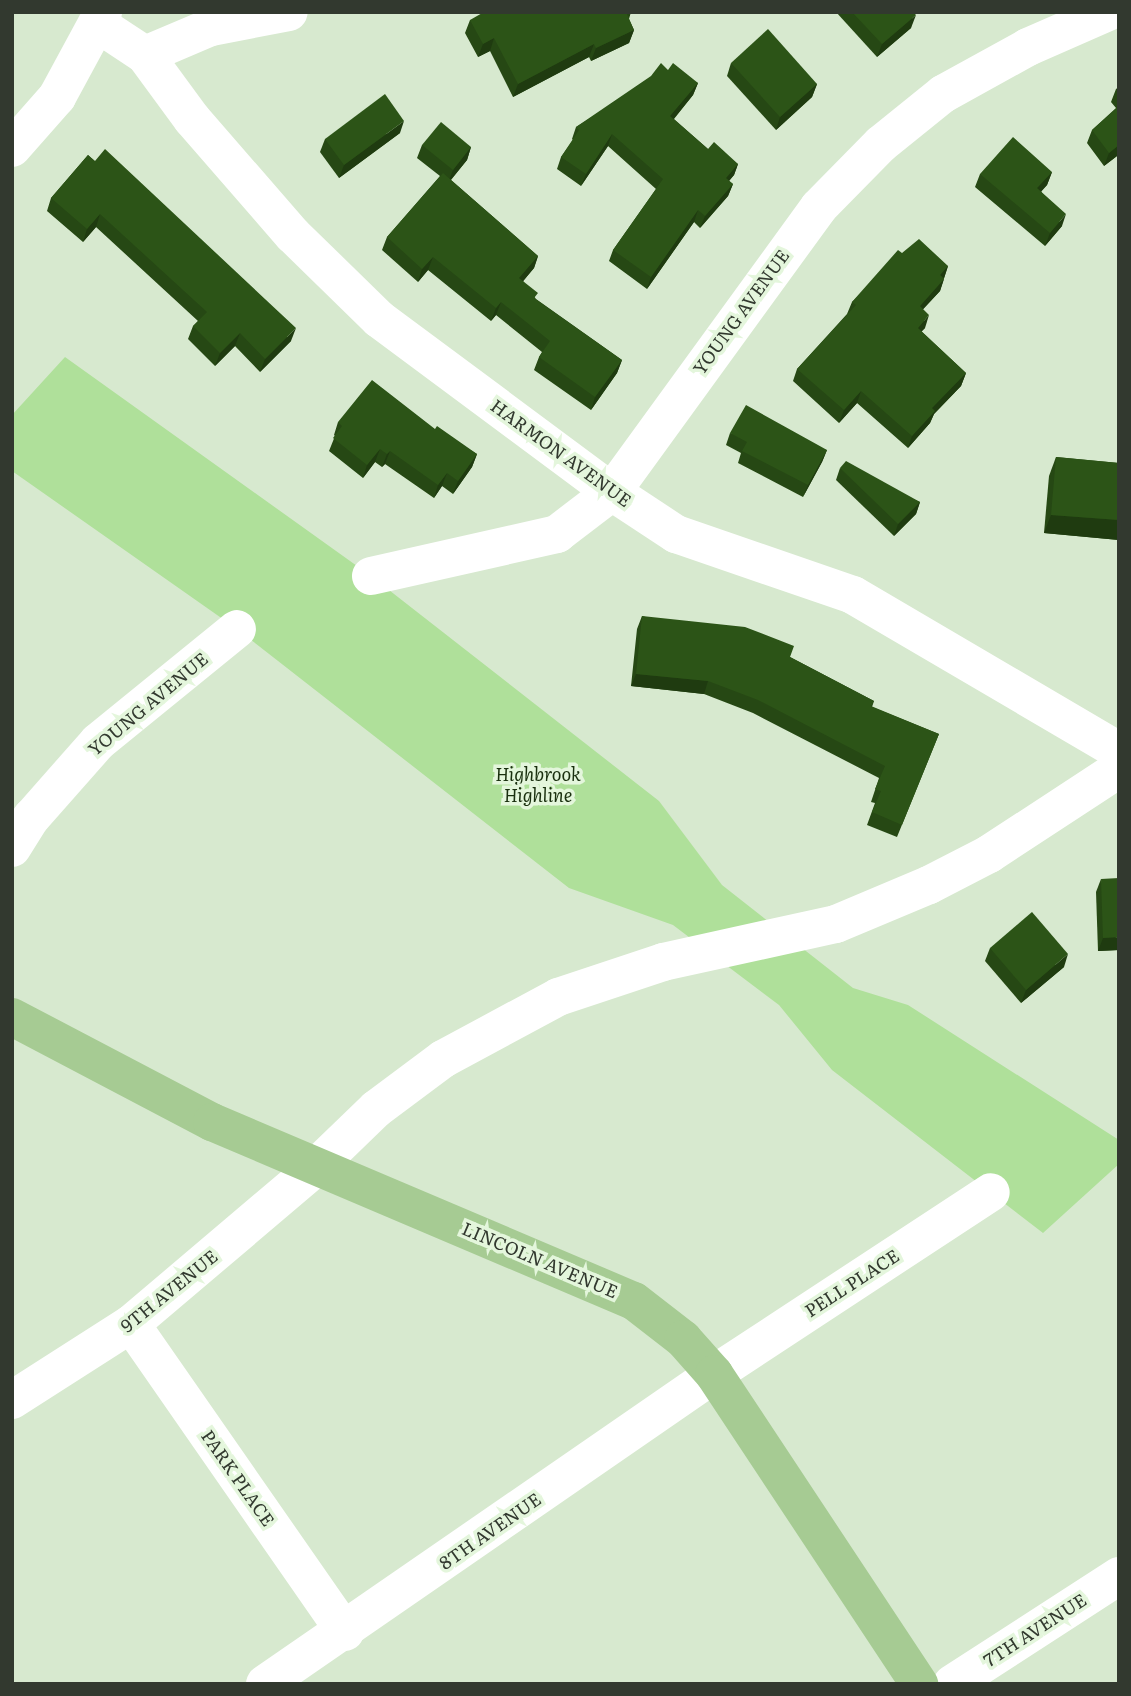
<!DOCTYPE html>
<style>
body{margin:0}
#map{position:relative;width:1131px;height:1696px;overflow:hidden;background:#d7e9cf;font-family:Literata,serif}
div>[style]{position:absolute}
.green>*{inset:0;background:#afe09a}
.minor>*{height:38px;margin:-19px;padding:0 19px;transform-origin:19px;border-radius:19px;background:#fff}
.major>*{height:38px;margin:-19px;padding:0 19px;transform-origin:19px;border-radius:19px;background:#a6cb93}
.wall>*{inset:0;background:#264814}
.shaded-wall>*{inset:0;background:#1f3b10}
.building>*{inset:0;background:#2c5417}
span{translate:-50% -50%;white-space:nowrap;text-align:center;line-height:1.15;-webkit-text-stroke:7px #e4f6dc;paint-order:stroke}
.street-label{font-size:18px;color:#32392f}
.park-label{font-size:18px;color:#1a300f;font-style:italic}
.frame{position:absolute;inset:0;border:14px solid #32392f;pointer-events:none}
</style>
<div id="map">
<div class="green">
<i style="clip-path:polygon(65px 357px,371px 576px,659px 801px,722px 885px,853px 988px,908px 1005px,1119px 1140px,1119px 1164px,1043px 1233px,832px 1070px,779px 1005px,673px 925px,569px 888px,237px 629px,12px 471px,12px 415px)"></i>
</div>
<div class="minor">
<i style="left:98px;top:24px;width:56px;rotate:33.4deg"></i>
<i style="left:145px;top:55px;width:79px;rotate:53.7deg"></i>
<i style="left:192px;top:119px;width:154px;rotate:49deg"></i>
<i style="left:293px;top:235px;width:120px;rotate:44.3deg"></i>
<i style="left:379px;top:319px;width:290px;rotate:36.6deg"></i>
<i style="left:612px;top:492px;width:77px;rotate:33.3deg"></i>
<i style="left:676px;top:534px;width:187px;rotate:19deg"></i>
<i style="left:853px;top:595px;width:308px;rotate:30.4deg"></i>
<i style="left:145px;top:55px;width:72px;rotate:-23deg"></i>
<i style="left:211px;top:27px;width:79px;rotate:-10.9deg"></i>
<i style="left:12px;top:148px;width:68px;rotate:-48.6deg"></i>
<i style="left:57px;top:97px;width:97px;rotate:-61.6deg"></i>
<i style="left:371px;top:576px;width:191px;rotate:-12.7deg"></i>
<i style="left:557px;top:534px;width:69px;rotate:-37.4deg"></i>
<i style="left:612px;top:492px;width:352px;rotate:-54deg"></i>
<i style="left:819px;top:207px;width:88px;rotate:-45.5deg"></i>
<i style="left:881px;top:144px;width:80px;rotate:-38.9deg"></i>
<i style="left:943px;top:94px;width:97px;rotate:-28.9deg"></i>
<i style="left:1028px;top:47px;width:87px;rotate:-23.6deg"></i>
<i style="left:12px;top:848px;width:36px;rotate:-58deg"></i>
<i style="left:31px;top:818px;width:101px;rotate:-48.6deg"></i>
<i style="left:98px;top:742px;width:179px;rotate:-39.1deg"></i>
<i style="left:131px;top:1324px;width:375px;rotate:55.2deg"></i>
<i style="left:12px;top:1400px;width:141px;rotate:-32.6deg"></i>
<i style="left:131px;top:1324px;width:241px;rotate:-40.3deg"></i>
<i style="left:315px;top:1168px;width:85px;rotate:-44deg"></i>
<i style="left:376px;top:1109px;width:84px;rotate:-36.7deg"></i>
<i style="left:443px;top:1059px;width:131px;rotate:-28.3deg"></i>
<i style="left:558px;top:997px;width:111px;rotate:-18.4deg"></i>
<i style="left:663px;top:962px;width:177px;rotate:-12.4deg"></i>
<i style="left:836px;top:924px;width:101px;rotate:-22.8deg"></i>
<i style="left:929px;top:885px;width:68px;rotate:-27.3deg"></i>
<i style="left:989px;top:854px;width:155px;rotate:-33.2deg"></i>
<i style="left:265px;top:1684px;width:546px;rotate:-34.62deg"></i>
<i style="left:714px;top:1374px;width:331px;rotate:-33.3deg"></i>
<i style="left:952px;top:1684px;width:199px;rotate:-32.9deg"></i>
</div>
<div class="major">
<i style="left:12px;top:1017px;width:226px;rotate:27.7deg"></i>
<i style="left:212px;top:1122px;width:458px;rotate:23deg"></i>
<i style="left:634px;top:1301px;width:62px;rotate:37.8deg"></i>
<i style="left:683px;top:1339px;width:47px;rotate:48.5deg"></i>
<i style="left:714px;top:1374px;width:372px;rotate:56.5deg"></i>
</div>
<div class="wall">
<i style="clip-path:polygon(631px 12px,629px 19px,634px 30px,629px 43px,591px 61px,589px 57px,513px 97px,490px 51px,478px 57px,465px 33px,470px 20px)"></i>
<i style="clip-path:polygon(836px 12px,913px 12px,911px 28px,877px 57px)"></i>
<i style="clip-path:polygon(731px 63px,817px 84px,812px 97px,776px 130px,727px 76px)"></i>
<i style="clip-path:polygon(668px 70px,698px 83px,693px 95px,674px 119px,708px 149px,738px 164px,734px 175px,729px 181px,733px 184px,728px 196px,700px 228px,694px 222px,647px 289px,609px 261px,613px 250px,656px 189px,608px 146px,581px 186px,557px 169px,561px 157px,573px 140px,572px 139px,576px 127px)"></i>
<i style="clip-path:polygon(1119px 87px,1119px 158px,1117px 156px,1104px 166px,1087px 143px,1092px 130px,1116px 108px,1111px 102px,1116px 89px)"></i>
<i style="clip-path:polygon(400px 133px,339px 178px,320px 152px,325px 139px)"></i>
<i style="clip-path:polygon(422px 145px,471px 147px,467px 160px,451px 180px,538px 256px,534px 268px,523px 281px,536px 299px,622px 360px,617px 373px,591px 410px,534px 370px,539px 357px,542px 352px,496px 315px,491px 321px,428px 270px,418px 282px,382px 250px,387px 237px,440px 176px,417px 158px)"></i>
<i style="clip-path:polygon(88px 155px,291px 341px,260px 372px,235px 346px,215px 366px,188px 339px,193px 326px,198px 321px,96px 227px,83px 242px,47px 211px,51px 198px)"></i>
<i style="clip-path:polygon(1052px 172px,1047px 185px,1041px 191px,1062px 226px,1045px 246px,975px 187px,980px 174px)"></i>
<i style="clip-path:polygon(902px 253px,948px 266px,940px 291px,923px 309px,925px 328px,921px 331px,966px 373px,961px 386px,934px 414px,930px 423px,908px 448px,857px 403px,839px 423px,793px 381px,797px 369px,847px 314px,852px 302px)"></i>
<i style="clip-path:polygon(338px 422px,435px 429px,477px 454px,472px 467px,453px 494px,442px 486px,434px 498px,385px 464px,382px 467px,375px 462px,363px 478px,329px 451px,335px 436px,334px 435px)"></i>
<i style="clip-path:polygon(730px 433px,827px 450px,822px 462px,803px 497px,738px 463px,741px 453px,726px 445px)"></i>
<i style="clip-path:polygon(1056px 457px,1119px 463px,1119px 540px,1044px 533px,1049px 476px)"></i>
<i style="clip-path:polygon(840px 468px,920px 502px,916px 514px,894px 536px,836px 480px)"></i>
<i style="clip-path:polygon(642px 616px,790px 657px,874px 701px,872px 707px,939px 734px,897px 837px,867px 825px,875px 803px,871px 802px,879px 778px,753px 713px,704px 694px,631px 686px,637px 629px)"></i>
<i style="clip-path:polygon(1101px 879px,1119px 950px,1098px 951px,1096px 892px)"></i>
<i style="clip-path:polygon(990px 948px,1064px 967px,1021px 1003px,985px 961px)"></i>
</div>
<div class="shaded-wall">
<i style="clip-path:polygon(916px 15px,911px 28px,877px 57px,882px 44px)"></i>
<i style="clip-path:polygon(634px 30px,629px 43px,591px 61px,596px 48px)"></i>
<i style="clip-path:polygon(494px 38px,490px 51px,478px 57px,483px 44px)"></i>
<i style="clip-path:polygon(594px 44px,589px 57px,513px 97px,518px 84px)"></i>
<i style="clip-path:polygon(698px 83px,693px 95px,666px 128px,670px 116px)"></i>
<i style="clip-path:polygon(817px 84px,812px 97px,776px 130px,780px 117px)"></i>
<i style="clip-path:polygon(404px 121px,400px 133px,339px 178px,344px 165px)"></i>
<i style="clip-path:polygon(612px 134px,608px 146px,581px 186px,586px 174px)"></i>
<i style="clip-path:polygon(1119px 145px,1119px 152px,1117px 156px,1104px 166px,1109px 153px)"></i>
<i style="clip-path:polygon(471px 147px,467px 160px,448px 183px,453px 170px)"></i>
<i style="clip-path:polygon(738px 164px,734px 175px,721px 190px,726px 178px)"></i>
<i style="clip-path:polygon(1052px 172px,1047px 185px,1033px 201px,1037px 188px)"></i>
<i style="clip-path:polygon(733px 184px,728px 196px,700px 228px,705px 216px)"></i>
<i style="clip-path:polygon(698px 210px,694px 222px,647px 289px,651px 277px)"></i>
<i style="clip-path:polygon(100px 214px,96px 227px,83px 242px,87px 229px)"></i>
<i style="clip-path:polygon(1066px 214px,1062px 226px,1045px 246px,1050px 233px)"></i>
<i style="clip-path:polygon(538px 256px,534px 268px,515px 291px,519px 278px)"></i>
<i style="clip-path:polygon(433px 257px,428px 270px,418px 282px,422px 269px)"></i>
<i style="clip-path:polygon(948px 266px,944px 278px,940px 275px)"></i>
<i style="clip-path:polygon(944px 279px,940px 291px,915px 318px,920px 306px)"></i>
<i style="clip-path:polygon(501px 302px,496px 315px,491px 321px,496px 308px)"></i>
<i style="clip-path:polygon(929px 315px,925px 328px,914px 340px,918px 328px)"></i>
<i style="clip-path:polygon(296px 328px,291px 341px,260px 372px,265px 359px)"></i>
<i style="clip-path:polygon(240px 333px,235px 346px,215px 366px,220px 353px)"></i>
<i style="clip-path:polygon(622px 360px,617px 373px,591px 410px,595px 397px)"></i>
<i style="clip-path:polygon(966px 373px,961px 386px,934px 414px,930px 423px,908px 448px,912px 436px,932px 408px)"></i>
<i style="clip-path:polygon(861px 391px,857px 403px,839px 423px,844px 410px)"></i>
<i style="clip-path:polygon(380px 449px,375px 462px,363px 478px,367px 465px)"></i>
<i style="clip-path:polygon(827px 450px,822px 462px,803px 497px,808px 485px)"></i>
<i style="clip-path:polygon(390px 451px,385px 464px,382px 467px,387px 454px)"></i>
<i style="clip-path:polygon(477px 454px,472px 467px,453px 494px,458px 481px)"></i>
<i style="clip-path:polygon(447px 473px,442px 486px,434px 498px,438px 485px)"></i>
<i style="clip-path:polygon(920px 502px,916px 514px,894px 536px,898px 524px)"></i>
<i style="clip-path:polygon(1051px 515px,1119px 520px,1119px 540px,1044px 533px)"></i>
<i style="clip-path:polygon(636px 674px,708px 681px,704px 694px,631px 686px)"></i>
<i style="clip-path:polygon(1119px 937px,1119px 950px,1098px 951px,1103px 938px)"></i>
<i style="clip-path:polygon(1068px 954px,1064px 967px,1021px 1003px,1026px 990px)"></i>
</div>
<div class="building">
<i style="clip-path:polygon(484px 12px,626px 12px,634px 30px,596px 48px,594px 44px,518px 84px,494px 38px,483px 44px,470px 20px)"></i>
<i style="clip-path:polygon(852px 12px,913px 12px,916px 15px,882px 44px)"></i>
<i style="clip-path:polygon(768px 29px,817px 84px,780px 117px,731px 63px)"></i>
<i style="clip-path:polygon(661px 63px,668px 70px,673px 63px,698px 83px,670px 116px,708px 149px,714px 142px,738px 164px,726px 178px,733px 184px,705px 216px,698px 210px,651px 277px,613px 250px,663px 179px,612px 134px,586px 174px,561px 157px,579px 130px,576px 127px,651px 76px)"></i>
<i style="clip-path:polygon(385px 94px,404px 121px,344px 165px,325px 139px)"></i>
<i style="clip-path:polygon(1119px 106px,1119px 145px,1109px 153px,1092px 130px)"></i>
<i style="clip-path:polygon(441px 122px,471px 147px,453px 170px,422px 145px)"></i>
<i style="clip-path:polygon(1013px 137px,1052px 172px,1037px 188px,1066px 214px,1050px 233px,980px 174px)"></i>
<i style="clip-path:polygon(105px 149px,296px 328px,265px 359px,240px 333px,220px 353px,193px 326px,207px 312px,100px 214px,87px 229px,51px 198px,88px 155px,95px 161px)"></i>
<i style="clip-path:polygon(443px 173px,538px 256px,519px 278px,538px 293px,534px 298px,622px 360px,595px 397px,539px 357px,550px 341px,501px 302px,496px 308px,433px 257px,422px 269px,387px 237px)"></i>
<i style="clip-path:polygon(919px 239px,948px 266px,940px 275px,944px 279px,920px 306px,929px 315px,918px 328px,966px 373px,932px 408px,935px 411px,912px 436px,861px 391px,844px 410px,797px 369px,856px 305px,852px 302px,898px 250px,902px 253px)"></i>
<i style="clip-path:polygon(372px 380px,435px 429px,437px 426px,477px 454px,458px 481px,447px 473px,438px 485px,390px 451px,387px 454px,380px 449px,367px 465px,333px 438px,342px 426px,338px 422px)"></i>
<i style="clip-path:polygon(746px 405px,827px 450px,808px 485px,742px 451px,747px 442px,730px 433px)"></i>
<i style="clip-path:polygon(1056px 457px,1119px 463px,1119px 520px,1051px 515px)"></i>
<i style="clip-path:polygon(846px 461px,920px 502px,898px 524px,840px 468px)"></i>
<i style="clip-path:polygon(642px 616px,745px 627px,794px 646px,790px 657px,874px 701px,871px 706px,939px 734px,902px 825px,872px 812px,881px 791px,875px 789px,885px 766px,758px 700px,708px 681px,636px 674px)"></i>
<i style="clip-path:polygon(1119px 878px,1119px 937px,1103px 938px,1101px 879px)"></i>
<i style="clip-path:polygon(1032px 912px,1068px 954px,1026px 990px,990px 948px)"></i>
</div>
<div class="street-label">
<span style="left:741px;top:312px;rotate:-54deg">YOUNG AVENUE</span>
<span style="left:561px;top:453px;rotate:36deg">HARMON AVENUE</span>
<span style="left:148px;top:704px;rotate:-40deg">YOUNG AVENUE</span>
<span style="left:540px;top:1260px;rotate:23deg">LINCOLN AVENUE</span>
<span style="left:852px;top:1283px;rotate:-33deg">PELL PLACE</span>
<span style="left:169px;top:1291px;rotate:-39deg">9TH AVENUE</span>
<span style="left:238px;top:1478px;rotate:55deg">PARK PLACE</span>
<span style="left:490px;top:1531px;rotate:-35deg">8TH AVENUE</span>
<span style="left:1035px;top:1630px;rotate:-33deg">7TH AVENUE</span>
</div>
<div class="park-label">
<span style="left:538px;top:785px">Highbrook<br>Highline</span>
</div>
<div class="frame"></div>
</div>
